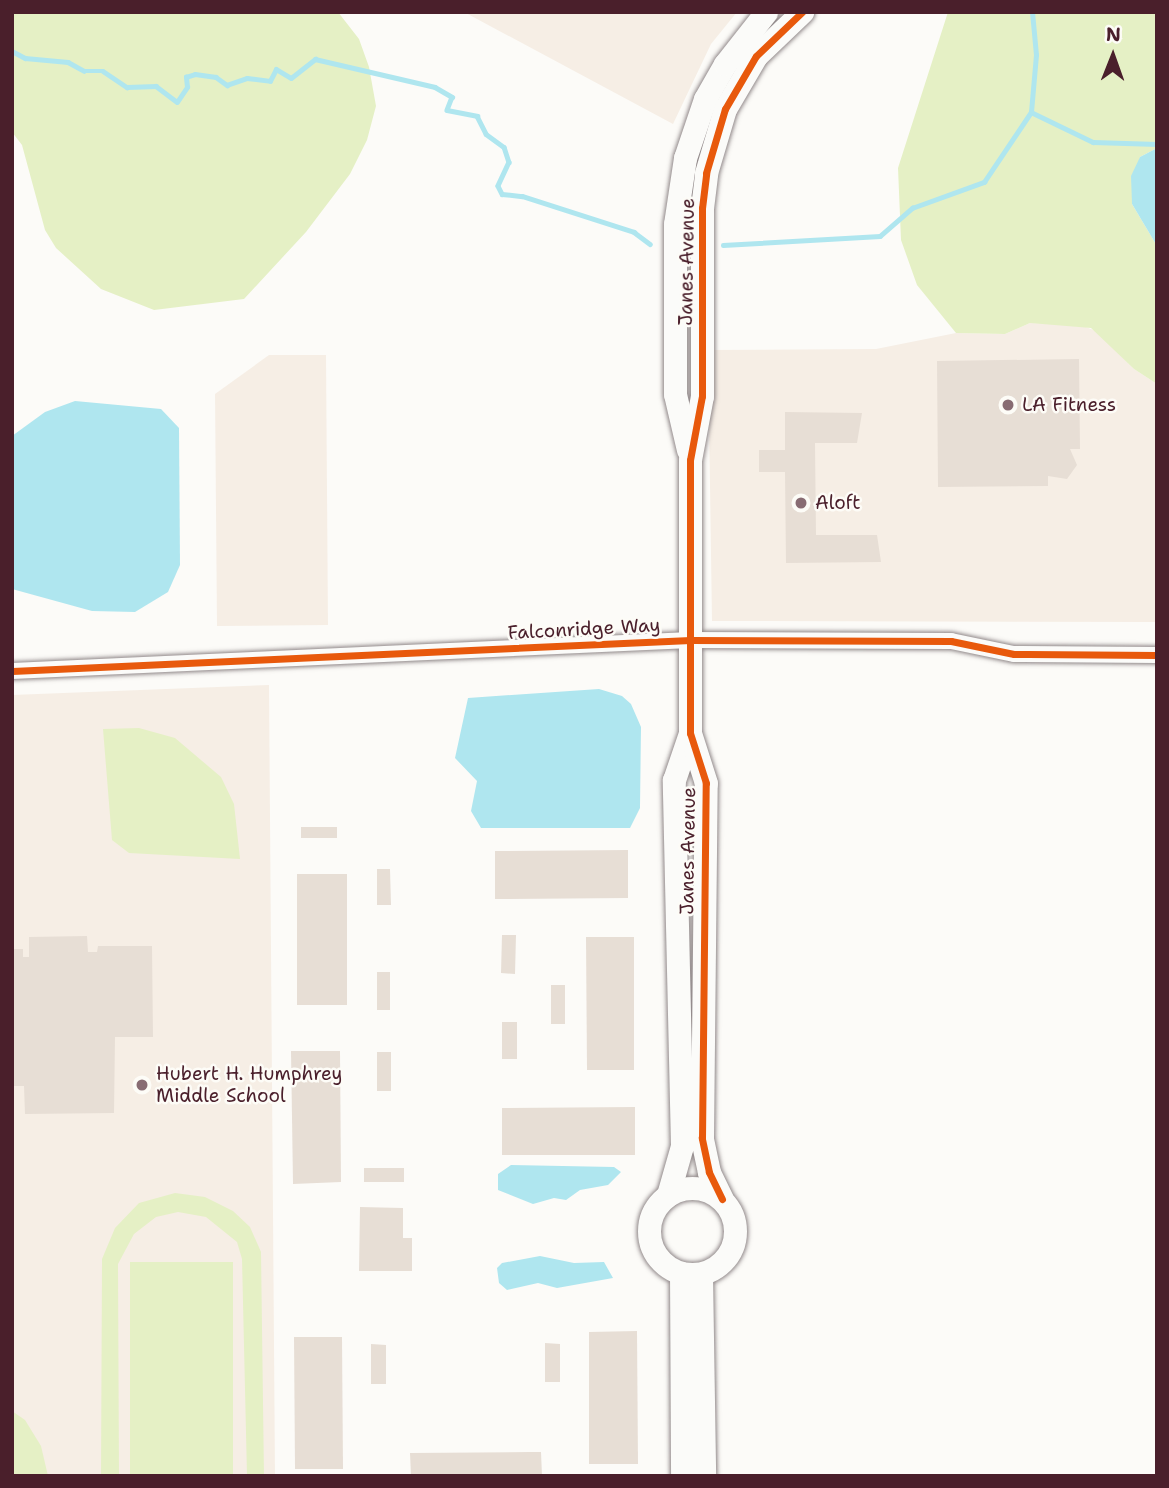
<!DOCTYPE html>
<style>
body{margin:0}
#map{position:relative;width:1169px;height:1488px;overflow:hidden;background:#fcfbf8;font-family:"Shantell Sans",sans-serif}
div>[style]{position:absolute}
.built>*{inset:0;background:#f6eee5}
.green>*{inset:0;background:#e5f0c5}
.water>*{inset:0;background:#afe6ef}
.stream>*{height:4.5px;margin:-2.25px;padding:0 2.25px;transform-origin:2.25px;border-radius:2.25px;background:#afe6ef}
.building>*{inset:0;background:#e7ded5}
.roads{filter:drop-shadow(0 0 2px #928a8b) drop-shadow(0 0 2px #928a8b)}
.street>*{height:16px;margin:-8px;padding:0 8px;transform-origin:8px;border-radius:8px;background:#fbfbf9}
.secondary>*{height:23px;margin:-11.5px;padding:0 11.5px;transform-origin:11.5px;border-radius:11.5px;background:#fbfbf9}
.secondary>.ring{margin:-11.5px;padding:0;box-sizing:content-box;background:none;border:23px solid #fbfbf9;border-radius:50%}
.cycleway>*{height:7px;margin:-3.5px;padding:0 3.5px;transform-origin:3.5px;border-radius:3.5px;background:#e8590c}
.dots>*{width:19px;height:19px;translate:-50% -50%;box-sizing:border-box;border:4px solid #fdfcf7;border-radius:50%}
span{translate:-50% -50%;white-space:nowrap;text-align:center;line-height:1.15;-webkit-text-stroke:5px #fdfcf7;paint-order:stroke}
.street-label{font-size:19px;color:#4a1f2b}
.poi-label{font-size:19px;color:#4a1f2b}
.left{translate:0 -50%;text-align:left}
.frame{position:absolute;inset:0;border:14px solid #4a1f2b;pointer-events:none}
.north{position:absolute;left:1078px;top:21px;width:70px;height:70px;-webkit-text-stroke:5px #fdfcf7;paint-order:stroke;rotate:1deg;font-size:19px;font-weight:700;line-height:28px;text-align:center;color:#4a1f2b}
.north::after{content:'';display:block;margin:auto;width:24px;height:32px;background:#4a1f2b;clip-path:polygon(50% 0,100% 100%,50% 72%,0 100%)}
</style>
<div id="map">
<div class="built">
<i style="clip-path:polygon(464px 12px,737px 12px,711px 44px,673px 124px)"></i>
<i style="clip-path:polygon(1030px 323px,1078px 324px,1096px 331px,1134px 369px,1157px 384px,1157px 622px,712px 621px,708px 350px,876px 349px,956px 333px,1005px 334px)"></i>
<i style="clip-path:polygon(269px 355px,326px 355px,328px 625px,217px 626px,215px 394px)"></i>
<i style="clip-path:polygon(269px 685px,275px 1476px,12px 1476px,12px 695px)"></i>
</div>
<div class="green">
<i style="clip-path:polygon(12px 12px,338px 12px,359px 39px,369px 67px,376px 106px,367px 140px,350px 174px,306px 232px,244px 299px,154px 310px,101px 289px,56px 248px,45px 230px,22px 145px,12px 132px)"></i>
<i style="clip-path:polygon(948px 12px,1157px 12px,1157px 148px,1140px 157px,1132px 204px,1157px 246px,1157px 384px,1134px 369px,1091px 328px,1030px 323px,1005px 334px,956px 333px,917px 285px,901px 240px,898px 168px)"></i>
<i style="clip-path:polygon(139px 728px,175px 738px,221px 777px,234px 804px,240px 859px,129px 853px,112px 840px,103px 729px)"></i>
<i style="clip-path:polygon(175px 1193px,205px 1197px,233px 1211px,250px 1227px,261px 1252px,264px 1476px,247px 1476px,242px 1259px,237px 1242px,206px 1217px,178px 1212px,156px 1217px,134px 1234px,118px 1264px,119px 1476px,101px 1476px,102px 1259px,115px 1228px,139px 1203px)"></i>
<i style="clip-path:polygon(130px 1262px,233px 1262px,233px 1476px,130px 1476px)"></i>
<i style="clip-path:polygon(12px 1411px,25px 1420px,41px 1446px,48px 1476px,12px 1476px)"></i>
</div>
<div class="water">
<i style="clip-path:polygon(1157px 148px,1157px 246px,1132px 204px,1131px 176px,1140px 157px)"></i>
<i style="clip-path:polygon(75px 401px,161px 409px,179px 428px,180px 565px,168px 592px,135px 612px,92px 611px,12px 589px,12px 436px,45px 412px)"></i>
<i style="clip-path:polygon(599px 689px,622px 696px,631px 704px,641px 727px,640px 808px,630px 828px,481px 828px,471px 811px,477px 781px,455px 758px,468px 698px)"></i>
<i style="clip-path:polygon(511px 1165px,614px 1167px,621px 1172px,608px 1185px,580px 1190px,566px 1200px,554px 1198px,533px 1204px,498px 1190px,498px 1174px)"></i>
<i style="clip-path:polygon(540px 1256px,574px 1263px,604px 1262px,613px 1278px,557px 1288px,538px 1283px,507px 1290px,499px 1283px,497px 1268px,502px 1263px)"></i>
</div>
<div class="stream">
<i style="left:12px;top:51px;width:15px;rotate:28deg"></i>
<i style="left:25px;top:58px;width:43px;rotate:5.3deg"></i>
<i style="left:68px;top:62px;width:18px;rotate:29deg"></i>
<i style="left:84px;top:71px;width:19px"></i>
<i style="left:103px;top:71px;width:29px;rotate:34deg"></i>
<i style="left:127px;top:87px;width:29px;rotate:-2deg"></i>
<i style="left:156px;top:86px;width:26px;rotate:37deg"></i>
<i style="left:177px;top:102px;width:18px;rotate:-56deg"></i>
<i style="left:187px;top:87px;width:10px;rotate:-96deg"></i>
<i style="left:186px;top:77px;width:9px;rotate:-18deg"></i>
<i style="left:195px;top:74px;width:21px;rotate:8deg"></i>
<i style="left:216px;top:77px;width:14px;rotate:36deg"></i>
<i style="left:227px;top:85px;width:21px;rotate:-19deg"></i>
<i style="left:247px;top:78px;width:23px;rotate:7deg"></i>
<i style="left:270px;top:81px;width:13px;rotate:-63deg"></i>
<i style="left:276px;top:69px;width:17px;rotate:31deg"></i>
<i style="left:291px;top:78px;width:31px;rotate:-38deg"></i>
<i style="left:315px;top:59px;width:123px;rotate:13.1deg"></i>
<i style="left:435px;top:87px;width:20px;rotate:30deg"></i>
<i style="left:452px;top:97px;width:14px;rotate:111deg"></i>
<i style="left:447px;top:110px;width:31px;rotate:11deg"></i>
<i style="left:477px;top:116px;width:20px;rotate:63deg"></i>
<i style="left:486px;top:134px;width:22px;rotate:36deg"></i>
<i style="left:504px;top:147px;width:16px;rotate:72deg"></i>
<i style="left:509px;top:162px;width:26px;rotate:115deg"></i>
<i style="left:498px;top:186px;width:9px;rotate:63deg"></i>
<i style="left:502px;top:194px;width:20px;rotate:6deg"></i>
<i style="left:522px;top:196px;width:118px;rotate:17.8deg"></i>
<i style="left:634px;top:232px;width:20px;rotate:37deg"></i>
<i style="left:1031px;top:112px;width:69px;rotate:25.8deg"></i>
<i style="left:1093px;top:142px;width:64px;rotate:1.8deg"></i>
<i style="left:723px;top:245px;width:157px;rotate:-3.3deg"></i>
<i style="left:880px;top:236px;width:43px;rotate:-41.2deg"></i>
<i style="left:912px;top:208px;width:77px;rotate:-19.9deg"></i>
<i style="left:984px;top:182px;width:84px;rotate:-56.1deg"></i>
<i style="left:1031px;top:112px;width:57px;rotate:-85deg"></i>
<i style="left:1036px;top:55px;width:43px;rotate:-95.3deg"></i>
</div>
<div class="building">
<i style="clip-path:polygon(1079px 359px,1080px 449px,1070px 449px,1077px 465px,1067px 479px,1048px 476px,1048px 486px,938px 487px,937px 361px)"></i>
<i style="clip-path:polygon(785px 412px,862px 413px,857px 443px,815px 443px,816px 535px,877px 535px,881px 562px,786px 563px,785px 472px,759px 472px,759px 450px,785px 450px)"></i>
<i style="clip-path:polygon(301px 827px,337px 827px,337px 838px,301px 838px)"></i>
<i style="clip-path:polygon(628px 850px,628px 898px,495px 899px,495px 851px)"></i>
<i style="clip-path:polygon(377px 869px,390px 869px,391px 905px,377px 905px)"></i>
<i style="clip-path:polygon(297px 874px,347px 874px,347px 1005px,297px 1005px)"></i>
<i style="clip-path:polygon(502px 935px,516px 935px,515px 974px,501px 973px)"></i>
<i style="clip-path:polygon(87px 936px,88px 952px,97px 952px,98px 946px,152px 946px,153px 1037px,115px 1037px,114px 1113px,25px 1114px,24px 1086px,12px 1086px,12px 949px,23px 949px,23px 957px,29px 957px,29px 937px)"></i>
<i style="clip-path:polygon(586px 937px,634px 937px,634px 1070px,587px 1070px)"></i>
<i style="clip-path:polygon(377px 972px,390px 972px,390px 1010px,377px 1010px)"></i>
<i style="clip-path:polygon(551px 985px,565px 985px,565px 1024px,551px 1024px)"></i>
<i style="clip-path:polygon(502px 1022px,517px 1022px,517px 1059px,502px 1059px)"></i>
<i style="clip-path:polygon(291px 1051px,340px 1051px,341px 1182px,293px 1184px)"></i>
<i style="clip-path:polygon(377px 1052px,391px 1052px,391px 1091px,377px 1091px)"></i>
<i style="clip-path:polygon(635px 1107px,635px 1155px,502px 1155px,502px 1108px)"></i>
<i style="clip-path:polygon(364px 1168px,404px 1168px,404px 1182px,364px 1182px)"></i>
<i style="clip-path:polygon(360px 1207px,403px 1208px,403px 1238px,412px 1238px,412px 1271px,359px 1271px)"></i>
<i style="clip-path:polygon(637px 1331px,638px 1464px,589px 1464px,589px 1332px)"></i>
<i style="clip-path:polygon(294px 1337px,342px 1337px,343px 1469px,295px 1469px)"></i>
<i style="clip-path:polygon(545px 1343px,560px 1344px,560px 1382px,545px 1382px)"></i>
<i style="clip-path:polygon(371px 1344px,386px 1345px,386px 1384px,371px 1384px)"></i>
<i style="clip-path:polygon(530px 1452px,541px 1452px,542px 1476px,411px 1476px,410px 1453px)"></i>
</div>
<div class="roads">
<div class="street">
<i style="left:12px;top:671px;width:679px;rotate:-2.62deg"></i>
<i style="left:690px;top:640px;width:261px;rotate:0.2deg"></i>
<i style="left:951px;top:641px;width:64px;rotate:11.7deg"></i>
<i style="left:1014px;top:654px;width:143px;rotate:0.4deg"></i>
</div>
<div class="secondary">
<i style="left:688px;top:450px;width:57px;rotate:-103.1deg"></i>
<i style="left:675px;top:394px;width:170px;rotate:-90deg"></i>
<i style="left:675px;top:224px;width:67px;rotate:-81.4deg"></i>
<i style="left:685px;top:158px;width:62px;rotate:-71.3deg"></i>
<i style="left:705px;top:99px;width:40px;rotate:-60.3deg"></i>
<i style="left:725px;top:64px;width:66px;rotate:-51.7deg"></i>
<i class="ring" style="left:649px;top:1188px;width:63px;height:63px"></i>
<i style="left:668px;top:1195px;width:51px;rotate:-74.1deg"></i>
<i style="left:682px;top:1146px;width:366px;rotate:-91.3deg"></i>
<i style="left:674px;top:780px;width:50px;rotate:-71.2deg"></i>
<i style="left:722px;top:1199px;width:30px;rotate:-116deg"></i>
<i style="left:709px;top:1172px;width:35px;rotate:-102deg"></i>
<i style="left:702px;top:1138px;width:355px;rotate:-89.4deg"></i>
<i style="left:706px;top:783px;width:52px;rotate:-107.7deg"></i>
<i style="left:690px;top:733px;width:273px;rotate:-90deg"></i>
<i style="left:690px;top:460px;width:65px;rotate:-79.4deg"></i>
<i style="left:702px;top:396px;width:188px;rotate:-90deg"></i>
<i style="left:702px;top:208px;width:35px;rotate:-83deg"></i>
<i style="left:706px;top:173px;width:67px;rotate:-73.5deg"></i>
<i style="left:725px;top:109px;width:61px;rotate:-59.7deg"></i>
<i style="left:756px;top:56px;width:64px;rotate:-43.7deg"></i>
<i style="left:681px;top:1273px;width:203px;rotate:89.7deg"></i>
<i style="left:701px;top:1274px;width:202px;rotate:89.1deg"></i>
</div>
</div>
<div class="cycleway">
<i style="left:12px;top:671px;width:679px;rotate:-2.62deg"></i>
<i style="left:690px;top:640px;width:261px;rotate:0.2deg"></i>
<i style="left:951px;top:641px;width:64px;rotate:11.7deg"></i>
<i style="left:1014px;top:654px;width:143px;rotate:0.4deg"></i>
<i style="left:722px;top:1199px;width:30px;rotate:-116deg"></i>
<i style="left:709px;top:1172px;width:35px;rotate:-102deg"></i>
<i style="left:702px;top:1138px;width:355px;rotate:-89.4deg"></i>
<i style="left:706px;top:783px;width:52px;rotate:-107.7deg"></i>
<i style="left:690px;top:733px;width:273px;rotate:-90deg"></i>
<i style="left:690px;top:460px;width:65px;rotate:-79.4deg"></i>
<i style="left:702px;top:396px;width:188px;rotate:-90deg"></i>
<i style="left:702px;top:208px;width:35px;rotate:-83deg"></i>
<i style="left:706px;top:173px;width:67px;rotate:-73.5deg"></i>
<i style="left:725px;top:109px;width:61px;rotate:-59.7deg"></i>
<i style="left:756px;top:56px;width:64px;rotate:-43.7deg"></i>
</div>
<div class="dots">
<i style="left:1008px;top:405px;background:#886c73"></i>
<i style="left:801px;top:503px;background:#886c73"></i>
<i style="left:142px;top:1085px;background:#886c73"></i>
</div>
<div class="street-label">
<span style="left:687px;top:262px;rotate:-89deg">Janes Avenue</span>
<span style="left:584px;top:629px;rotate:-3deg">Falconridge Way</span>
<span style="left:688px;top:851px;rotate:-89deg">Janes Avenue</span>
</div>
<div class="poi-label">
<span class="left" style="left:1022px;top:405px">LA Fitness</span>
<span class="left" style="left:815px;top:503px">Aloft</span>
<span class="left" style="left:156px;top:1085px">Hubert H. Humphrey<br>Middle School</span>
</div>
<div class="frame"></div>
<div class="north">N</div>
</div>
